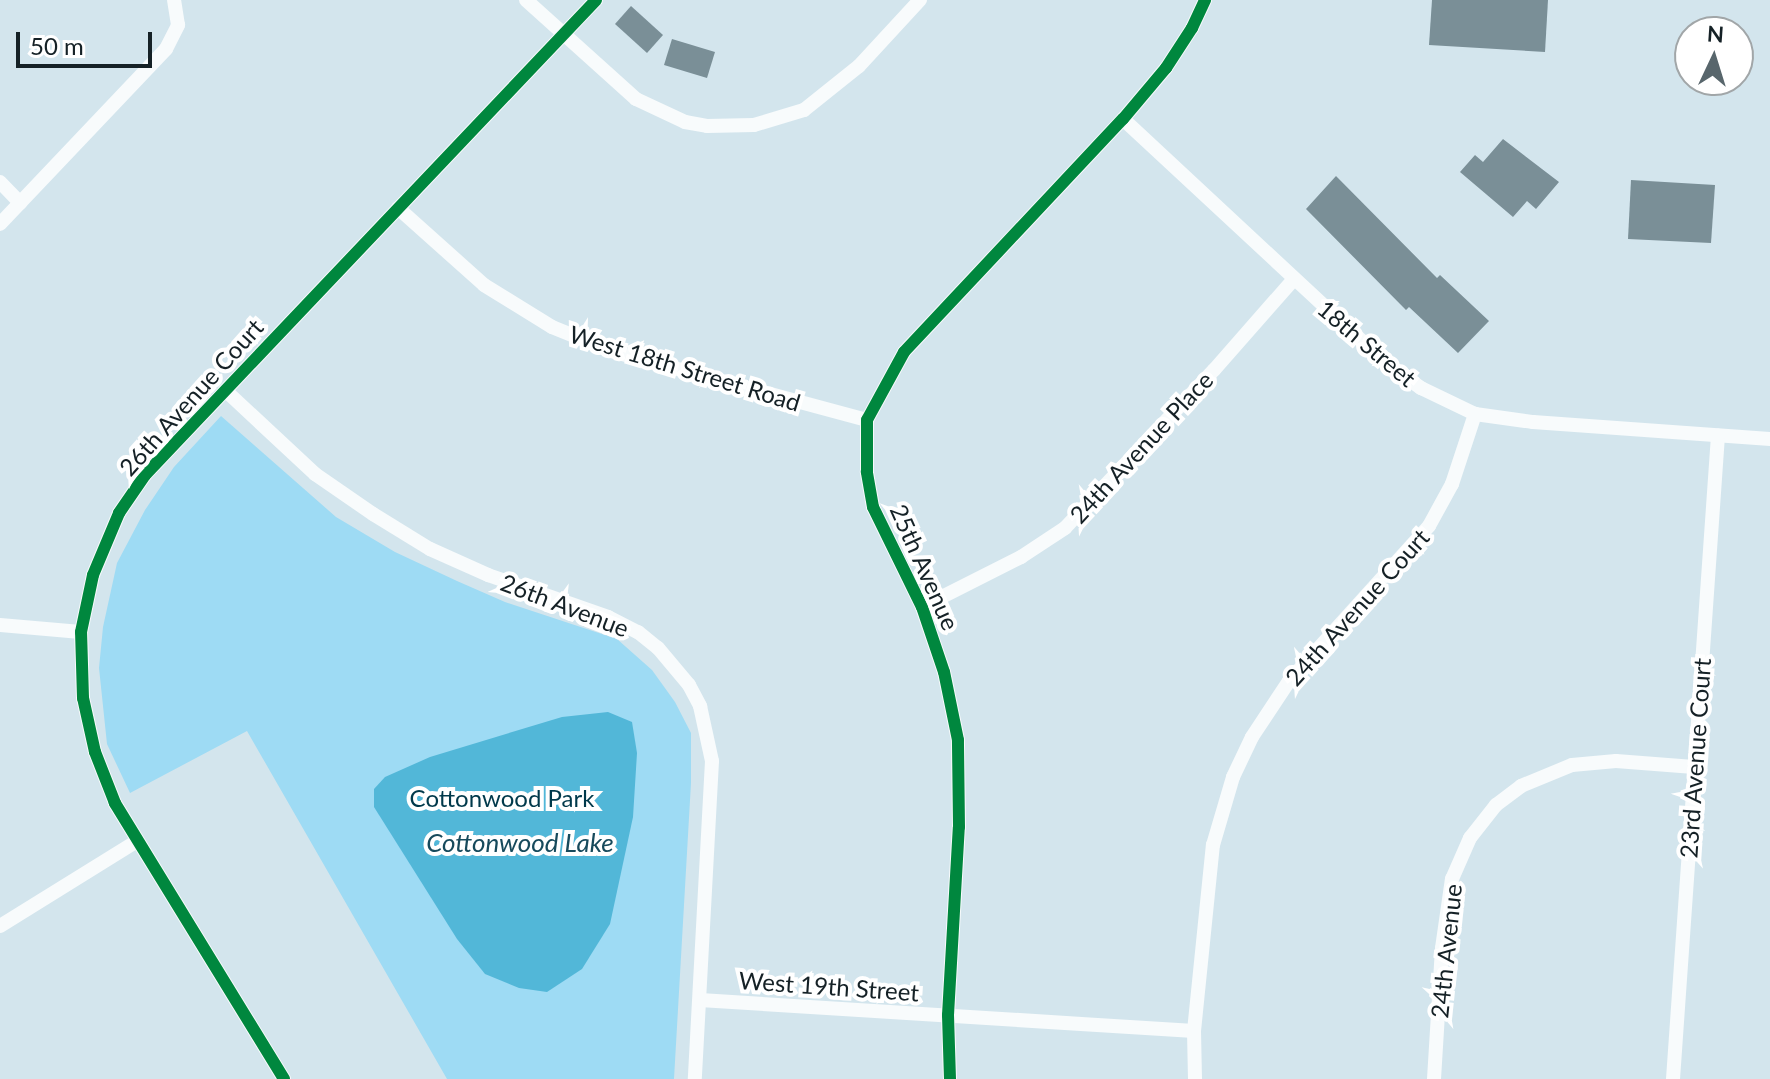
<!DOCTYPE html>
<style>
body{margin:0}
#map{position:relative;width:1770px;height:1079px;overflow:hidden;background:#d3e5ed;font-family:Lato,sans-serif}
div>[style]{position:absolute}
.green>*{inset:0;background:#9edbf4}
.water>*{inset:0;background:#52b7d8}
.building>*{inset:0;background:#7a8f97}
.street>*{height:14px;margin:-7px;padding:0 7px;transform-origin:7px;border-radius:7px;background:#f8fbfc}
.cycleway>*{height:12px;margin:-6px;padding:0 6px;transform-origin:6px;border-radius:6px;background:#00873e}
span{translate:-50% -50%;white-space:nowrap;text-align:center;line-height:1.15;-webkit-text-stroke:8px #fff;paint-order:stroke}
.street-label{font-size:24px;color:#152126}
.park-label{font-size:24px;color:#00394b}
.water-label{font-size:26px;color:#174a5c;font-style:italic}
.north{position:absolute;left:1674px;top:16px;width:80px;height:80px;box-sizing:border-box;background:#fff;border:2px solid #a1a6a8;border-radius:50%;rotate:4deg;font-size:22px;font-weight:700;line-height:32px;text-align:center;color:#152126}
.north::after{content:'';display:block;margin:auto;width:28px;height:36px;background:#58666c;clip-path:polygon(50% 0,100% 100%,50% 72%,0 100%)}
.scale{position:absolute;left:16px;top:32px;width:136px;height:36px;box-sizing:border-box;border:4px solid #152126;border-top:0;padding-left:10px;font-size:24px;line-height:28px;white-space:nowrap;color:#152126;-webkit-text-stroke:6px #fff;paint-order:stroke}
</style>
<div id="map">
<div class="green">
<i style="clip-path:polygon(221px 416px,336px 517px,395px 552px,457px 581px,505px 602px,617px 639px,652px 670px,675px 702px,691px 733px,691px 783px,674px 1079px,447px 1079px,247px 731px,130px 793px,107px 744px,99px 668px,103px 627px,117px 563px,145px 510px,174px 467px)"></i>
</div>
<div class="water">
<i style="clip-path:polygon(608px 712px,632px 722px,637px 753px,633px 817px,610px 924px,582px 969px,547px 992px,519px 988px,485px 974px,457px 939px,374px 807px,374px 789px,385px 777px,430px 757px,562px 717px)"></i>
</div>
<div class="building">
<i style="clip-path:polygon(1432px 0,1548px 0,1545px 52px,1429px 45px)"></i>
<i style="clip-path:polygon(631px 6px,663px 35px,647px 53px,615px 24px)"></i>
<i style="clip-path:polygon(672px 39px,715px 52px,707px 78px,664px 65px)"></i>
<i style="clip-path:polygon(1503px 139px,1559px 182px,1536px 209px,1527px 201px,1513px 217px,1460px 172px,1475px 155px,1483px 162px)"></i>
<i style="clip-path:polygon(1336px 176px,1437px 278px,1440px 275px,1489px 321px,1458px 353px,1409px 307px,1406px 310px,1306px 209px)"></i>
<i style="clip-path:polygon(1631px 180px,1715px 185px,1711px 243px,1628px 239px)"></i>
</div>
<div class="street">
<i style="left:526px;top:0;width:148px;rotate:42deg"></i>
<i style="left:636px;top:99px;width:54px;rotate:25.1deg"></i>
<i style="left:685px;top:122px;width:22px;rotate:10deg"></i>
<i style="left:707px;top:126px;width:47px;rotate:-1.2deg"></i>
<i style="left:754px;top:125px;width:52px;rotate:-16.7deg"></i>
<i style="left:804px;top:110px;width:70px;rotate:-38.7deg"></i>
<i style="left:859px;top:66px;width:90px;rotate:-47.3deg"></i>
<i style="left:1123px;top:119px;width:355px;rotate:42.9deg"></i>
<i style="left:1383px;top:361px;width:47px;rotate:35.4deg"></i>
<i style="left:1421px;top:388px;width:60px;rotate:25.7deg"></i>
<i style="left:1475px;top:414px;width:59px;rotate:7.9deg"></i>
<i style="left:1533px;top:422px;width:238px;rotate:4.1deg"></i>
<i style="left:0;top:182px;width:29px;rotate:46deg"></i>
<i style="left:398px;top:208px;width:115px;rotate:41.8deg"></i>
<i style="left:484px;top:285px;width:80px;rotate:31.7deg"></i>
<i style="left:552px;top:327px;width:64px;rotate:22.1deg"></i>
<i style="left:611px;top:351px;width:265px;rotate:15.1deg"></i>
<i style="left:0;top:224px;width:241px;rotate:-46.5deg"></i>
<i style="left:166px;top:49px;width:27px;rotate:-63deg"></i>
<i style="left:178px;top:25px;width:25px;rotate:-99deg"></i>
<i style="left:226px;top:391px;width:122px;rotate:43deg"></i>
<i style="left:315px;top:474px;width:70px;rotate:34.6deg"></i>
<i style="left:373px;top:514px;width:67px;rotate:31.6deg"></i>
<i style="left:430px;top:549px;width:64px;rotate:24.1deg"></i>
<i style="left:488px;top:575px;width:127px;rotate:19.3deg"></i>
<i style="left:608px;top:617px;width:34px;rotate:27deg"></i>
<i style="left:638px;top:632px;width:26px;rotate:39deg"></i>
<i style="left:658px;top:648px;width:48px;rotate:50deg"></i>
<i style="left:689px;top:685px;width:24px;rotate:62deg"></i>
<i style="left:700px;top:706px;width:56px;rotate:77.7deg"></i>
<i style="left:712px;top:761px;width:318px;rotate:93.1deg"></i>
<i style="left:922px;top:607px;width:111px;rotate:-26.8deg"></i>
<i style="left:1021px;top:557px;width:53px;rotate:-33.4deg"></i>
<i style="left:1065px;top:528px;width:217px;rotate:-46.7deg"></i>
<i style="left:1214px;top:370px;width:120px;rotate:-48.7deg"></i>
<i style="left:0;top:625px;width:81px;rotate:4.9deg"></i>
<i style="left:0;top:926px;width:161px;rotate:-31.8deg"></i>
<i style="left:700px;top:1000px;width:495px;rotate:3.6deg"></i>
<i style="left:284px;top:1079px;width:324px;rotate:-121.5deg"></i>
<i style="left:115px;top:803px;width:55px;rotate:-111.4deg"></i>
<i style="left:95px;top:752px;width:55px;rotate:-102.5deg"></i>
<i style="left:83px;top:698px;width:66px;rotate:-91.7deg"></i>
<i style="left:81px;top:632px;width:58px;rotate:-78.1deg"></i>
<i style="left:93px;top:575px;width:67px;rotate:-67.2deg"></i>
<i style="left:119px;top:513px;width:46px;rotate:-55.6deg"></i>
<i style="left:145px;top:475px;width:655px;rotate:-46.48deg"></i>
<i style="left:950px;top:1079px;width:64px;rotate:-91.8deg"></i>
<i style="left:948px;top:1015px;width:188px;rotate:-86.7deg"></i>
<i style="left:959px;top:827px;width:87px;rotate:-90.7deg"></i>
<i style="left:958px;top:740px;width:69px;rotate:-101.6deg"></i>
<i style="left:944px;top:672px;width:69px;rotate:-108.7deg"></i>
<i style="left:922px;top:607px;width:111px;rotate:-116.1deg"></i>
<i style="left:873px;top:507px;width:36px;rotate:-100deg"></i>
<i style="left:867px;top:472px;width:52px;rotate:-90deg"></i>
<i style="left:867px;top:420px;width:77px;rotate:-61.4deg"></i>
<i style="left:904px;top:352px;width:320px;rotate:-46.8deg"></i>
<i style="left:1123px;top:119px;width:67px;rotate:-49.9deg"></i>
<i style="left:1166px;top:68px;width:48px;rotate:-57deg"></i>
<i style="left:1192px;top:28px;width:31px;rotate:-65deg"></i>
<i style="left:1195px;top:1079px;width:48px;rotate:-91.2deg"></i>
<i style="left:1194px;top:1031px;width:187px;rotate:-84.2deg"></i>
<i style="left:1213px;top:845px;width:71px;rotate:-73.6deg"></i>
<i style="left:1233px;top:777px;width:44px;rotate:-64.6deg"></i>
<i style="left:1252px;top:737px;width:67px;rotate:-56.5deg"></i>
<i style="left:1289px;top:681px;width:209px;rotate:-47.9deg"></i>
<i style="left:1429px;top:526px;width:48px;rotate:-61.3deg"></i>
<i style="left:1452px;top:484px;width:74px;rotate:-71.8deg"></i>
<i style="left:1434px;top:1079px;width:131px;rotate:-86.5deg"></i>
<i style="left:1442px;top:948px;width:70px;rotate:-81.8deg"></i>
<i style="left:1452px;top:879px;width:45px;rotate:-66.3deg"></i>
<i style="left:1470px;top:838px;width:42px;rotate:-51.8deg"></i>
<i style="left:1496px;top:805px;width:31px;rotate:-37deg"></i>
<i style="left:1521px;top:786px;width:55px;rotate:-22.4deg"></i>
<i style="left:1572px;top:765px;width:44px;rotate:-5.2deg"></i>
<i style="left:1616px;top:761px;width:78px;rotate:4.4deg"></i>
<i style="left:1673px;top:1079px;width:645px;rotate:-86deg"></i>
</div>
<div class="cycleway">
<i style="left:284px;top:1079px;width:324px;rotate:-121.5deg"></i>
<i style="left:115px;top:803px;width:55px;rotate:-111.4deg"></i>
<i style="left:95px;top:752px;width:55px;rotate:-102.5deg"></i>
<i style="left:83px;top:698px;width:66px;rotate:-91.7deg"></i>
<i style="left:81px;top:632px;width:58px;rotate:-78.1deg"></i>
<i style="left:93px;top:575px;width:67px;rotate:-67.2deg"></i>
<i style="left:119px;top:513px;width:46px;rotate:-55.6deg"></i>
<i style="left:145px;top:475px;width:655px;rotate:-46.48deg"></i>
<i style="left:950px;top:1079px;width:64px;rotate:-91.8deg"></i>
<i style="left:948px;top:1015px;width:188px;rotate:-86.7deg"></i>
<i style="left:959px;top:827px;width:87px;rotate:-90.7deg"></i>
<i style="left:958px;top:740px;width:69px;rotate:-101.6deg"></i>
<i style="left:944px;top:672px;width:69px;rotate:-108.7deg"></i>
<i style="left:922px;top:607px;width:111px;rotate:-116.1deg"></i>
<i style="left:873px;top:507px;width:36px;rotate:-100deg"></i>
<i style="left:867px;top:472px;width:52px;rotate:-90deg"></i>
<i style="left:867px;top:420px;width:77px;rotate:-61.4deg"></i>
<i style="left:904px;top:352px;width:320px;rotate:-46.8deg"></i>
<i style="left:1123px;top:119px;width:67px;rotate:-49.9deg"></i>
<i style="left:1166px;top:68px;width:48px;rotate:-57deg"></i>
<i style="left:1192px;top:28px;width:31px;rotate:-65deg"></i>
</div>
<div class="street-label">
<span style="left:1367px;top:343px;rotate:40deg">18th Street</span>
<span style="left:685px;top:368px;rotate:17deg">West 18th Street Road</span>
<span style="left:191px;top:397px;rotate:-48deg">26th Avenue Court</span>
<span style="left:1141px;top:447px;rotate:-47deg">24th Avenue Place</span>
<span style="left:925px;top:567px;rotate:66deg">25th Avenue</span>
<span style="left:565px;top:605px;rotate:21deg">26th Avenue</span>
<span style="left:1357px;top:607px;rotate:-48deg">24th Avenue Court</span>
<span style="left:1695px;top:758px;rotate:-86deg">23rd Avenue Court</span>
<span style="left:1446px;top:951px;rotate:-84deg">24th Avenue</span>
<span style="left:829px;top:986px;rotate:4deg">West 19th Street</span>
</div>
<div class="park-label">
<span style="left:502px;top:798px">Cottonwood Park</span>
</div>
<div class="water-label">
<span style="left:520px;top:843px">Cottonwood Lake</span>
</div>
<div class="north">N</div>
<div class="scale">50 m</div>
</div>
